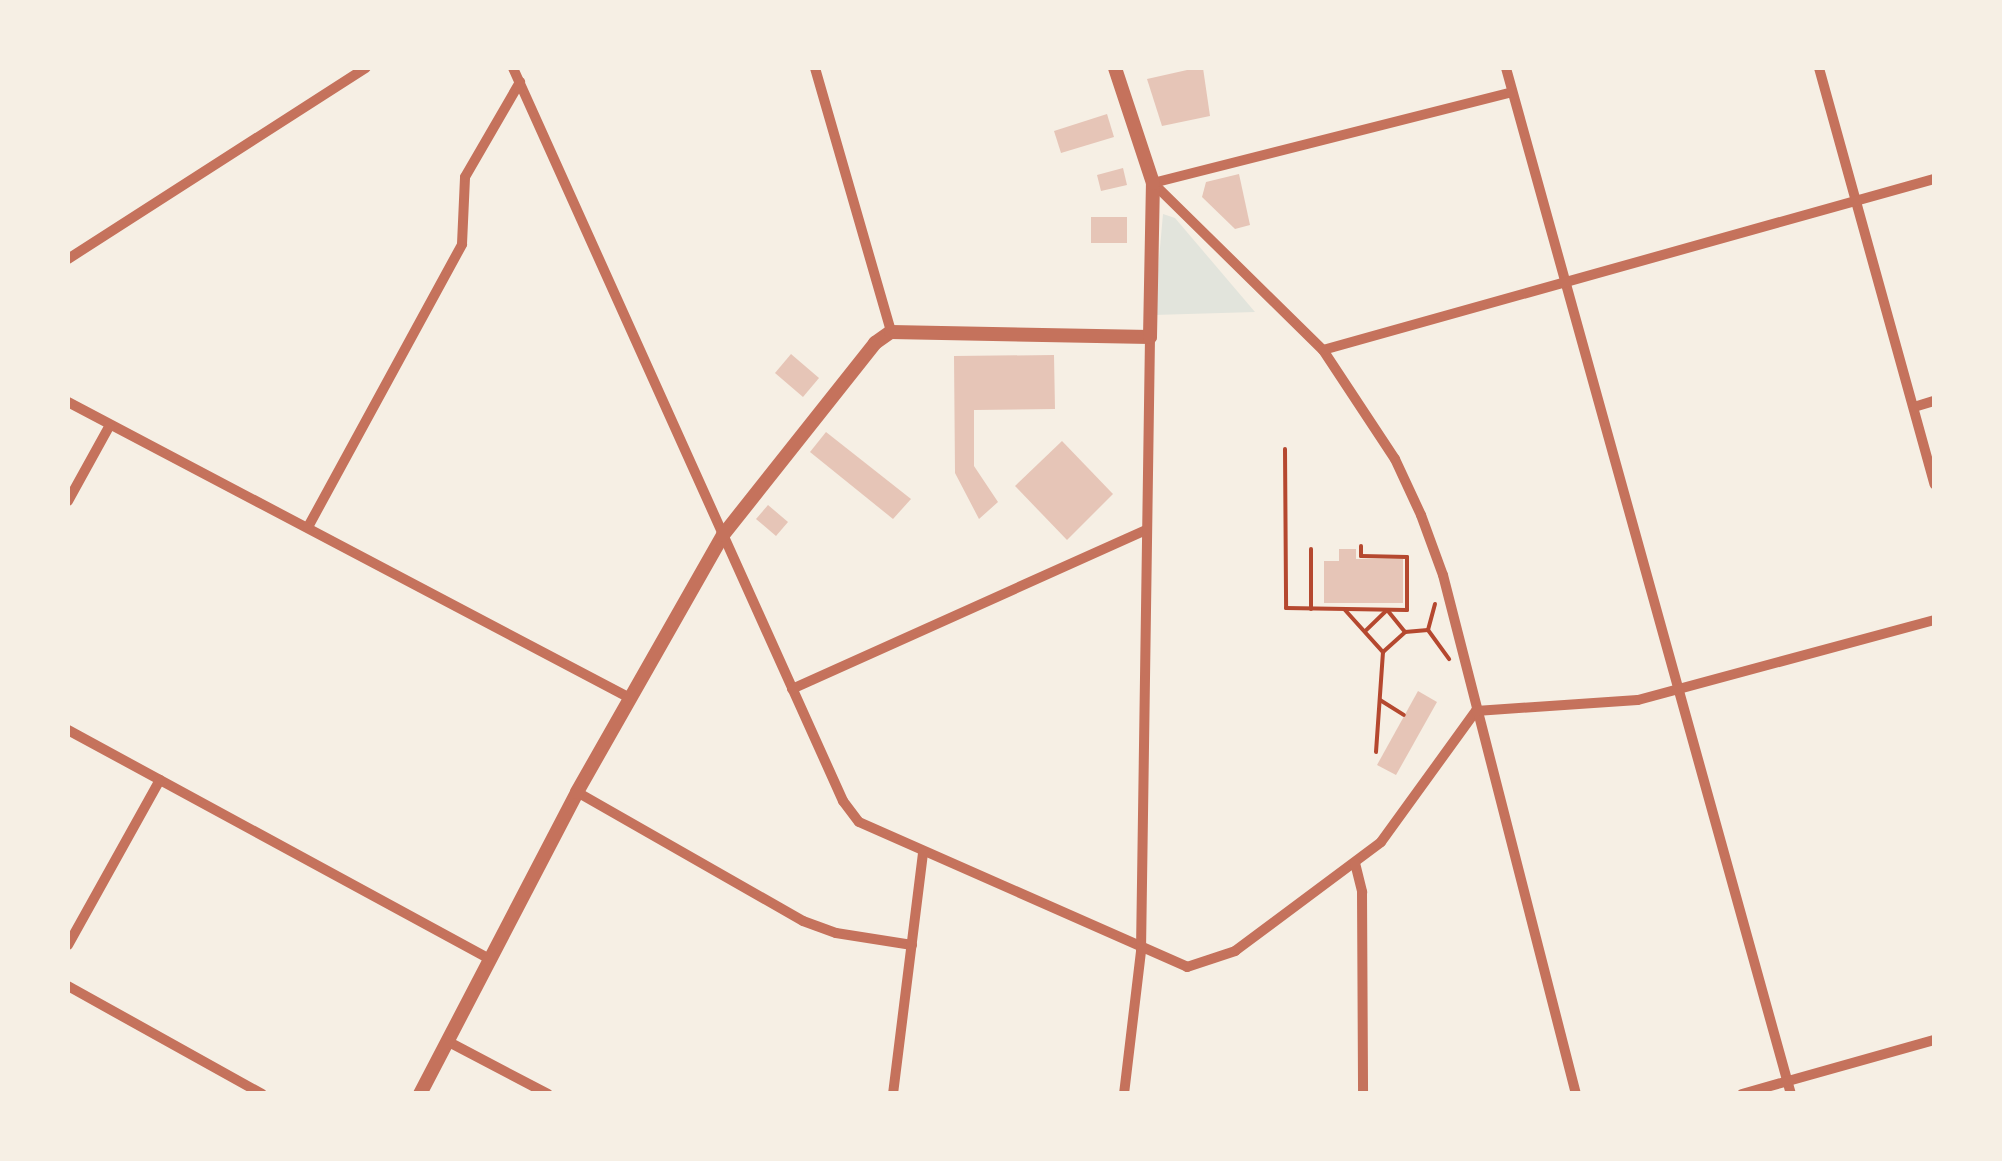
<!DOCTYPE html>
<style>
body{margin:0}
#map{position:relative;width:2002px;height:1161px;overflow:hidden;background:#f6efe4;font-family:"Archivo Narrow",sans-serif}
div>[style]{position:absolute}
.green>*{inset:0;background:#e2e4dc}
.building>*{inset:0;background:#e6c5b7}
.path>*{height:4px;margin:-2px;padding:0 2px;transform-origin:2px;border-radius:2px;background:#b5482f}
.minor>*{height:10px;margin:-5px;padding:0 5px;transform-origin:5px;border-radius:5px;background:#c5725c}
.tertiary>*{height:14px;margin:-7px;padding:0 7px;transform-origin:7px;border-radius:7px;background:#c5725c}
span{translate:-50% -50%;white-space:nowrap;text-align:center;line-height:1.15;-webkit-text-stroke:10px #f6efe4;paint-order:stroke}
.frame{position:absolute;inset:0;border:70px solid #f6efe4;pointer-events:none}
</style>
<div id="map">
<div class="green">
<i style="clip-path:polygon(1163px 214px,1175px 218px,1255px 312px,1154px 315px)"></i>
</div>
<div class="building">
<i style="clip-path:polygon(1196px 68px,1203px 68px,1210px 116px,1162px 126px,1147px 79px)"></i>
<i style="clip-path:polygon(1107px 114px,1114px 137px,1061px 153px,1054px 131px)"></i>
<i style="clip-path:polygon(1123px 168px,1127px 185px,1101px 191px,1097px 175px)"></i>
<i style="clip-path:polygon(1239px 174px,1250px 225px,1235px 229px,1202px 197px,1206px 182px)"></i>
<i style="clip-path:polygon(1091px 217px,1127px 217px,1127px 243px,1091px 243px)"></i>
<i style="clip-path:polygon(791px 354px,819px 378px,803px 397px,775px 373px)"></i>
<i style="clip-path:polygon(1054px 355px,1055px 409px,974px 410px,974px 466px,998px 502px,979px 519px,955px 473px,954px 356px)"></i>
<i style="clip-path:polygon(826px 432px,911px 499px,893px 519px,810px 452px)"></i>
<i style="clip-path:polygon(1062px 441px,1113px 494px,1067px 540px,1015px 486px)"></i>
<i style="clip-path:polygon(768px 505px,788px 522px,776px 536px,756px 519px)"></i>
<i style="clip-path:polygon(1339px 549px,1356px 549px,1356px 559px,1403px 559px,1403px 603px,1324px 603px,1324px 561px,1339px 561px)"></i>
<i style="clip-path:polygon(1418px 691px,1437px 702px,1396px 775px,1377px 765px)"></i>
</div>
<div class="path">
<i style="left:1285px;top:449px;width:159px;rotate:89.6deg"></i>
<i style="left:1286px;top:608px;width:121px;rotate:0.9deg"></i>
<i style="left:1407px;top:610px;width:53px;rotate:-90deg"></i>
<i style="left:1407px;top:557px;width:46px;rotate:-178.8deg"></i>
<i style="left:1361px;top:556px;width:10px;rotate:-90deg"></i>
<i style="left:1311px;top:609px;width:60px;rotate:-90deg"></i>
<i style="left:1345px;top:610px;width:57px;rotate:47.9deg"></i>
<i style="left:1383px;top:652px;width:30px;rotate:-42deg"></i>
<i style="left:1405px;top:632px;width:28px;rotate:-129deg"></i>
<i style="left:1387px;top:610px;width:30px;rotate:136deg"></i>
<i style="left:1428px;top:630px;width:36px;rotate:54deg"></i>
<i style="left:1405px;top:632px;width:23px;rotate:-5deg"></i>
<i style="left:1428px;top:630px;width:27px;rotate:-75deg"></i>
<i style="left:1380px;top:700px;width:28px;rotate:32deg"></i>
<i style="left:1376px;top:752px;width:100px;rotate:-86deg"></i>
</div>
<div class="minor">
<i style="left:513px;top:68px;width:804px;rotate:65.76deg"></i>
<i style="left:843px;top:801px;width:26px;rotate:53deg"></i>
<i style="left:859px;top:822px;width:359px;rotate:23.8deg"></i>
<i style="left:1187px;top:967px;width:51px;rotate:-18.4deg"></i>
<i style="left:1235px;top:951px;width:182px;rotate:-36.7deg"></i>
<i style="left:1381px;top:842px;width:162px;rotate:-54.1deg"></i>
<i style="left:815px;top:68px;width:275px;rotate:73.9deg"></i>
<i style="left:1506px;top:68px;width:1065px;rotate:74.48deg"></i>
<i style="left:1819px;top:68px;width:432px;rotate:74.5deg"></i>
<i style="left:1153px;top:183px;width:238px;rotate:44.5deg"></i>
<i style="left:1323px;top:350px;width:131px;rotate:56.6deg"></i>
<i style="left:1395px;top:459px;width:62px;rotate:65.1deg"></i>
<i style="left:1421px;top:515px;width:64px;rotate:69.9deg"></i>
<i style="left:1443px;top:575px;width:536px;rotate:75.63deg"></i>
<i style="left:1153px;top:183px;width:370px;rotate:-14.2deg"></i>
<i style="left:68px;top:259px;width:354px;rotate:-32.7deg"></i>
<i style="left:1323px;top:350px;width:634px;rotate:-15.64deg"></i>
<i style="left:68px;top:402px;width:635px;rotate:27.78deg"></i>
<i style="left:1914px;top:407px;width:21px;rotate:-17deg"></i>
<i style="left:68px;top:501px;width:87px;rotate:-61.1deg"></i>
<i style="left:308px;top:527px;width:322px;rotate:-61.4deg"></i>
<i style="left:462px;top:244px;width:67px;rotate:-87.4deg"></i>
<i style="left:465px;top:177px;width:110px;rotate:-59.9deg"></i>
<i style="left:792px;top:689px;width:388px;rotate:-24.2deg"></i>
<i style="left:1476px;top:711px;width:162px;rotate:-3.9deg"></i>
<i style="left:1638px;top:700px;width:307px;rotate:-15.1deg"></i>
<i style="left:68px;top:730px;width:480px;rotate:28.5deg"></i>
<i style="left:577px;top:792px;width:260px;rotate:29.7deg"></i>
<i style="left:803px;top:921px;width:35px;rotate:20deg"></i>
<i style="left:836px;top:933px;width:77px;rotate:9deg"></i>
<i style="left:1355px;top:863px;width:30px;rotate:76deg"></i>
<i style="left:1362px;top:892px;width:202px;rotate:89.7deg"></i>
<i style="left:68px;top:945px;width:189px;rotate:-60.9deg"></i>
<i style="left:68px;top:986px;width:222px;rotate:29.1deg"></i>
<i style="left:447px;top:1041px;width:114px;rotate:27.7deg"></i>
<i style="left:893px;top:1094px;width:244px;rotate:-82.9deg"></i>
<i style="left:1124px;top:1094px;width:144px;rotate:-83.2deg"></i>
<i style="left:1141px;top:951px;width:614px;rotate:-89.16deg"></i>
<i style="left:1742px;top:1094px;width:199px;rotate:-15.7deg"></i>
</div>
<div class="tertiary">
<i style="left:420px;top:1094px;width:340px;rotate:-62.5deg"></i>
<i style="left:577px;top:792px;width:296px;rotate:-60.4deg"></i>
<i style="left:723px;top:535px;width:245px;rotate:-51.6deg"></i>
<i style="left:875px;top:343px;width:19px;rotate:-35deg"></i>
<i style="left:891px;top:332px;width:259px;rotate:1.1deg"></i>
<i style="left:1150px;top:337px;width:154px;rotate:-88.9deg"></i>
<i style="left:1153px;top:183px;width:121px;rotate:-108.3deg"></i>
</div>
<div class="frame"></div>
</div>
